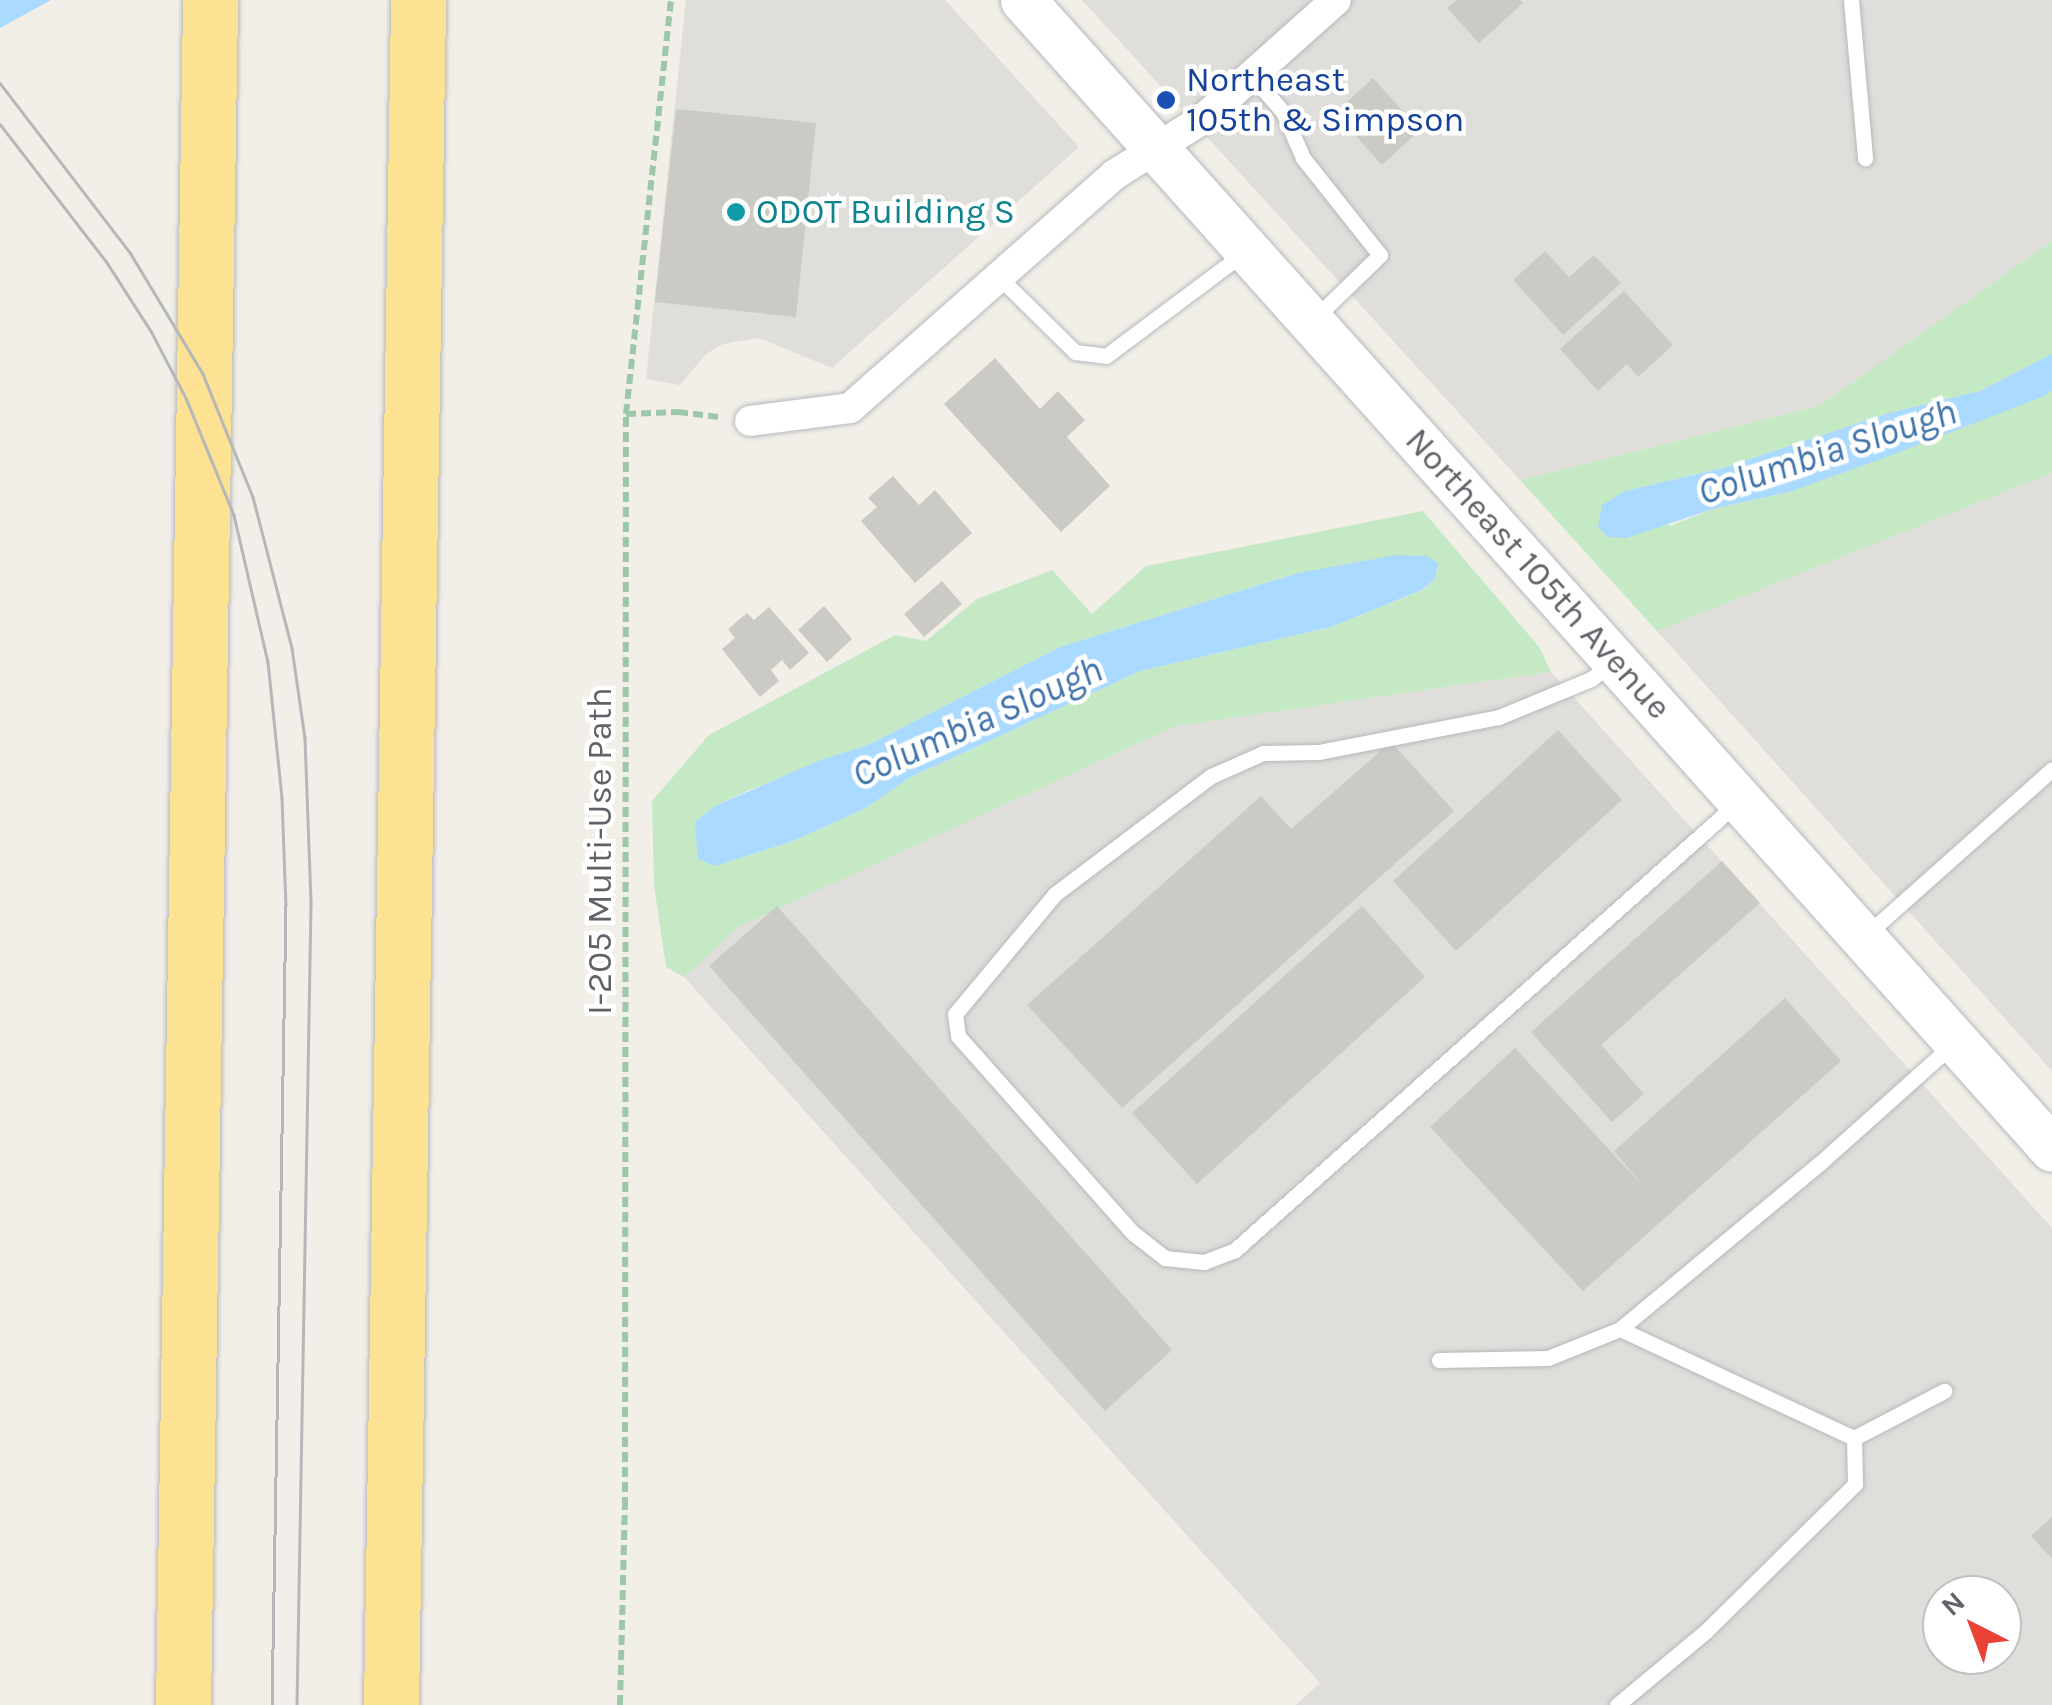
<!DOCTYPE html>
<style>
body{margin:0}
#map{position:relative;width:2052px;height:1705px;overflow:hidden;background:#f1efe8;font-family:Karla,sans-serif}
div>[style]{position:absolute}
.industrial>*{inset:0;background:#e0deda}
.green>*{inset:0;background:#c5e8c5}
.water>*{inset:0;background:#aadaff}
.building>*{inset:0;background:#cccac5}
.path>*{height:6px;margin-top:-3px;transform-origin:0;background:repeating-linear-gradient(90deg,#9cc7a9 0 10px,transparent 0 15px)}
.roads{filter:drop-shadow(0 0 2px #b5b8bc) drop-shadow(0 0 2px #b5b8bc)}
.lane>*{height:15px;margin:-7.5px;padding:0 7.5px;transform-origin:7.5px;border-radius:7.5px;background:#fff}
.street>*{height:30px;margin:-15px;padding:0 15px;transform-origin:15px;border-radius:15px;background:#fff}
.secondary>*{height:45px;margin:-22.5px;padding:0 22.5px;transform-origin:22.5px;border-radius:22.5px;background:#fff}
.highway>*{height:55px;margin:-27.5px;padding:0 27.5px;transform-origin:27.5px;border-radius:27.5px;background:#fde293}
.tram>*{height:2.5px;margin:-1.25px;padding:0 1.25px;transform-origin:1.25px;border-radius:1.25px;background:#b6b7b8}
.dots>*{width:28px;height:28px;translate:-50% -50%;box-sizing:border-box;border:5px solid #fff;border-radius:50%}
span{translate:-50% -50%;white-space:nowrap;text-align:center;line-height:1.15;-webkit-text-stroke:9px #fff;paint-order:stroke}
.transit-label{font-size:35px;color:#164399}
.left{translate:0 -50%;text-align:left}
.culture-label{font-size:35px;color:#0d838f}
.street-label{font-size:35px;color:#5f6368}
.water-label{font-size:38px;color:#4174aa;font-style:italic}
.north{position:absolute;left:1922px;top:1575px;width:100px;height:100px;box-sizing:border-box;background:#fff;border:2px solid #bfc1c3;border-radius:50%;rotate:318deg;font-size:28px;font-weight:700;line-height:40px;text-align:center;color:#5f6368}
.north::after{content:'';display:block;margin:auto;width:35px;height:45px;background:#ea4335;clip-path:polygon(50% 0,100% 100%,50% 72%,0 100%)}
</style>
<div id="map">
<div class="industrial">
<i style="clip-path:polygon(686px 0,945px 0,1079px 147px,832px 368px,759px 338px,723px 344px,706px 354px,680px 385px,646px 379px)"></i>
<i style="clip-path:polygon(1082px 0,2052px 0,2052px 241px,1819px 406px,1520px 480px)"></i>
<i style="clip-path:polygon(2052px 473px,2052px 1071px,1657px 631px)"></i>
<i style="clip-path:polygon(evenodd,1551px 672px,2052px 1228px,2052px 1705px,1296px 1705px,1320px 1683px,684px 977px,739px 926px,1176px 726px,1551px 672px,1942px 1595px,2002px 1595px,2002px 1655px,1942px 1655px,1942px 1595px)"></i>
</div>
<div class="green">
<i style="clip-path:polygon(2052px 241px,2052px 354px,1980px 391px,1889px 413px,1723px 468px,1625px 491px,1670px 526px,1716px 508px,1789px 492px,2052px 391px,2052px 473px,1657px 631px,1520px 480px,1819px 406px)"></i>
<i style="clip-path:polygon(evenodd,1423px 511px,1540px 648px,1551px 672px,1176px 726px,740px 926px,684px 977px,666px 967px,654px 884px,652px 801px,709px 735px,895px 635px,926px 641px,977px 599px,1052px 570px,1092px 614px,1146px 566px,1423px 511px,1331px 570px,1435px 579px,1423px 590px,1331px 627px,1140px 671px,909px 778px,866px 808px,793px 841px,715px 866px,715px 806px,749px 790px,868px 745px,1060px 647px,1298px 573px,1331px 570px)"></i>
</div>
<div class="water">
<i style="clip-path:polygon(0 0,51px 0,0 28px)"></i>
<i style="clip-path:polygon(2052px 354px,2052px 391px,2042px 397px,1881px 459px,1789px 492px,1716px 508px,1626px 538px,1608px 537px,1598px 527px,1602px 505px,1625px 491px,1723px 468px,1889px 413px,1980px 391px)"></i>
<i style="clip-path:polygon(1397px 555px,1427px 556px,1438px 563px,1435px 579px,1422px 590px,1331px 627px,1140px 671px,909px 778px,866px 808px,793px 841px,715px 866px,698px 859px,695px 822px,715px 806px,818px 761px,868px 745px,1060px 647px,1298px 573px)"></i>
</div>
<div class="building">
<i style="clip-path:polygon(1457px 0,1520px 0,1523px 3px,1479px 43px,1447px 8px)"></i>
<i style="clip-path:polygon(1373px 78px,1420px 130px,1382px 165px,1335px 113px)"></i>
<i style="clip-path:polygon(676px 109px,816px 123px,796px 317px,655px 302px)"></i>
<i style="clip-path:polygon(1545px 251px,1569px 277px,1594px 255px,1621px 283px,1563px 335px,1513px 280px)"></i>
<i style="clip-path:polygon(1624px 291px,1673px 345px,1638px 377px,1627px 364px,1598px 391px,1560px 349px)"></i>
<i style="clip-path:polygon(995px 358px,1040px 409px,1058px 391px,1085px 420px,1067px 437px,1110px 486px,1061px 532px,944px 404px)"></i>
<i style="clip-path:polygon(893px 476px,919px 505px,935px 490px,972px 533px,915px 583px,861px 521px,877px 507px,868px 498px)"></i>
<i style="clip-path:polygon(942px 581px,962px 604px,924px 637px,904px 614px)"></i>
<i style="clip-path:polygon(824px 606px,852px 639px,827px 662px,798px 630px)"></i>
<i style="clip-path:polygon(769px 607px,809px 653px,790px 670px,782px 660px,771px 670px,779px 681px,760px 697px,722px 649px,735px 638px,728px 629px,747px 613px,754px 620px)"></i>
<i style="clip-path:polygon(1558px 730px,1622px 800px,1456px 951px,1393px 881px)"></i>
<i style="clip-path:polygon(1391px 742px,1454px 811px,1122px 1108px,1027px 1005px,1261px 796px,1291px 829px)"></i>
<i style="clip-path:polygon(1722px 861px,1760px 903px,1601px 1045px,1644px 1094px,1612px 1122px,1531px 1032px)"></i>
<i style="clip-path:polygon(777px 906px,1172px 1350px,1105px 1411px,709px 966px)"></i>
<i style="clip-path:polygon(1362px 906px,1425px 977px,1197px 1184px,1132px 1113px)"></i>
<i style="clip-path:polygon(1785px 998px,1841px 1061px,1583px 1291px,1430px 1127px,1515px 1048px,1644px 1187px,1614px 1151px)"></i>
<i style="clip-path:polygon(2052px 1517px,2052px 1559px,2031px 1536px)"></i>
</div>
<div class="path">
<i style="left:626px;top:414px;width:52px;rotate:-2.2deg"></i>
<i style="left:678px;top:412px;width:41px;rotate:7deg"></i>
<i style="left:620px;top:1705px;width:198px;rotate:-88.6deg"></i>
<i style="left:625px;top:1507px;width:1093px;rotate:-89.95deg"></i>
<i style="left:626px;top:414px;width:416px;rotate:-83.8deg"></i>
</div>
<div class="roads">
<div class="lane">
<i style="left:1851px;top:0;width:159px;rotate:84.9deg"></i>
<i style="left:1252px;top:76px;width:48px;rotate:49.3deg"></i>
<i style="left:1283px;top:112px;width:50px;rotate:66.5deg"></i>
<i style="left:1303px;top:158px;width:124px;rotate:51.6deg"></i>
<i style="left:1380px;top:255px;width:93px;rotate:135.9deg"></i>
<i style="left:999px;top:277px;width:107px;rotate:44.6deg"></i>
<i style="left:1075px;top:352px;width:31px;rotate:7deg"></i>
<i style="left:1106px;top:356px;width:174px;rotate:-36.8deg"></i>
<i style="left:1610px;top:665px;width:24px;rotate:144deg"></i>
<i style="left:1591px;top:679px;width:100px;rotate:157.6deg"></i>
<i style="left:1499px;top:717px;width:183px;rotate:169deg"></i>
<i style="left:1319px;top:752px;width:56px;rotate:179deg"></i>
<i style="left:1263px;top:753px;width:57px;rotate:156.1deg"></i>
<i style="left:1211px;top:776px;width:196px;rotate:142.9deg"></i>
<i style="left:1055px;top:894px;width:156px;rotate:129.8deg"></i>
<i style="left:955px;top:1014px;width:22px;rotate:82deg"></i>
<i style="left:958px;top:1036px;width:264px;rotate:48.4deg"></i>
<i style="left:1133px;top:1233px;width:41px;rotate:38deg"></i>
<i style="left:1165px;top:1258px;width:39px;rotate:6deg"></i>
<i style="left:1204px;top:1262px;width:33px;rotate:-21deg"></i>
<i style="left:1235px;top:1250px;width:672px;rotate:-41.68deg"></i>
<i style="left:1866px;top:935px;width:249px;rotate:-41.7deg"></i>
<i style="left:1620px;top:1329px;width:258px;rotate:25deg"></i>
<i style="left:1854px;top:1438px;width:102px;rotate:-27.6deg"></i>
<i style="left:1439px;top:1360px;width:109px;rotate:-1.1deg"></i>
<i style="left:1548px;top:1358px;width:78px;rotate:-21.9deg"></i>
<i style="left:1620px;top:1329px;width:260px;rotate:-39.7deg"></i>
<i style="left:1820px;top:1163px;width:178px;rotate:-41.8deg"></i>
<i style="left:1617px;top:1705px;width:114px;rotate:-39.7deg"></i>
<i style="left:1705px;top:1632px;width:211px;rotate:-44.6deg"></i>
<i style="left:1855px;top:1484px;width:46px;rotate:-91.2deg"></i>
</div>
<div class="street">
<i style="left:750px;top:421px;width:101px;rotate:-7.4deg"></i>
<i style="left:850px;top:408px;width:352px;rotate:-41.4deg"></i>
<i style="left:1114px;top:175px;width:105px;rotate:-32.2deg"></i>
<i style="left:1203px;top:119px;width:178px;rotate:-41.8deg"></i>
</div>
<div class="secondary">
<i style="left:1023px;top:0;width:1542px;rotate:48.15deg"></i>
</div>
<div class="highway">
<i style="left:183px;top:1705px;width:1705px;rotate:-89.09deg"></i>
<i style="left:391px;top:1705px;width:1705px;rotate:-89.09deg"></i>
</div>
</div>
<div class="tram">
<i style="left:0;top:83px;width:215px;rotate:52.5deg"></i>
<i style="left:131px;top:254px;width:140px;rotate:59deg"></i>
<i style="left:203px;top:374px;width:133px;rotate:67.9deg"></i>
<i style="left:253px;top:497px;width:156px;rotate:75.5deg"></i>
<i style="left:292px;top:648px;width:91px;rotate:81.8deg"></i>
<i style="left:305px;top:738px;width:166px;rotate:87.9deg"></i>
<i style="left:311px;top:904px;width:801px;rotate:91deg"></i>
<i style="left:0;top:124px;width:173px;rotate:52.3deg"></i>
<i style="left:106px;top:261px;width:83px;rotate:57.3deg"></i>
<i style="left:151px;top:331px;width:76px;rotate:62.4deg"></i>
<i style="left:186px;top:398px;width:126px;rotate:67.7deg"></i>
<i style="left:234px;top:515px;width:151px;rotate:77deg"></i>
<i style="left:268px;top:662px;width:137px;rotate:84.1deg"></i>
<i style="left:282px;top:798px;width:107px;rotate:87.9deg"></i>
<i style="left:286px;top:905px;width:800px;rotate:91deg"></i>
</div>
<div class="dots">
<i style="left:1166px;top:100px;background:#1a4fb4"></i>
<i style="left:736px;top:212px;background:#0f9aa8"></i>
</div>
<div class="transit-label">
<span class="left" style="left:1186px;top:100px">Northeast<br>105th &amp; Simpson</span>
</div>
<div class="culture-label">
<span class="left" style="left:756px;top:212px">ODOT Building S</span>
</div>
<div class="street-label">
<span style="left:1538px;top:574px;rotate:48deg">Northeast 105th Avenue</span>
<span style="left:600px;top:851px;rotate:-90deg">I-205 Multi-Use Path</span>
</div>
<div class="water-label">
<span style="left:1827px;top:452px;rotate:-18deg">Columbia Slough</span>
<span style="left:977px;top:722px;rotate:-24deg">Columbia Slough</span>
</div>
<div class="north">N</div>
</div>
